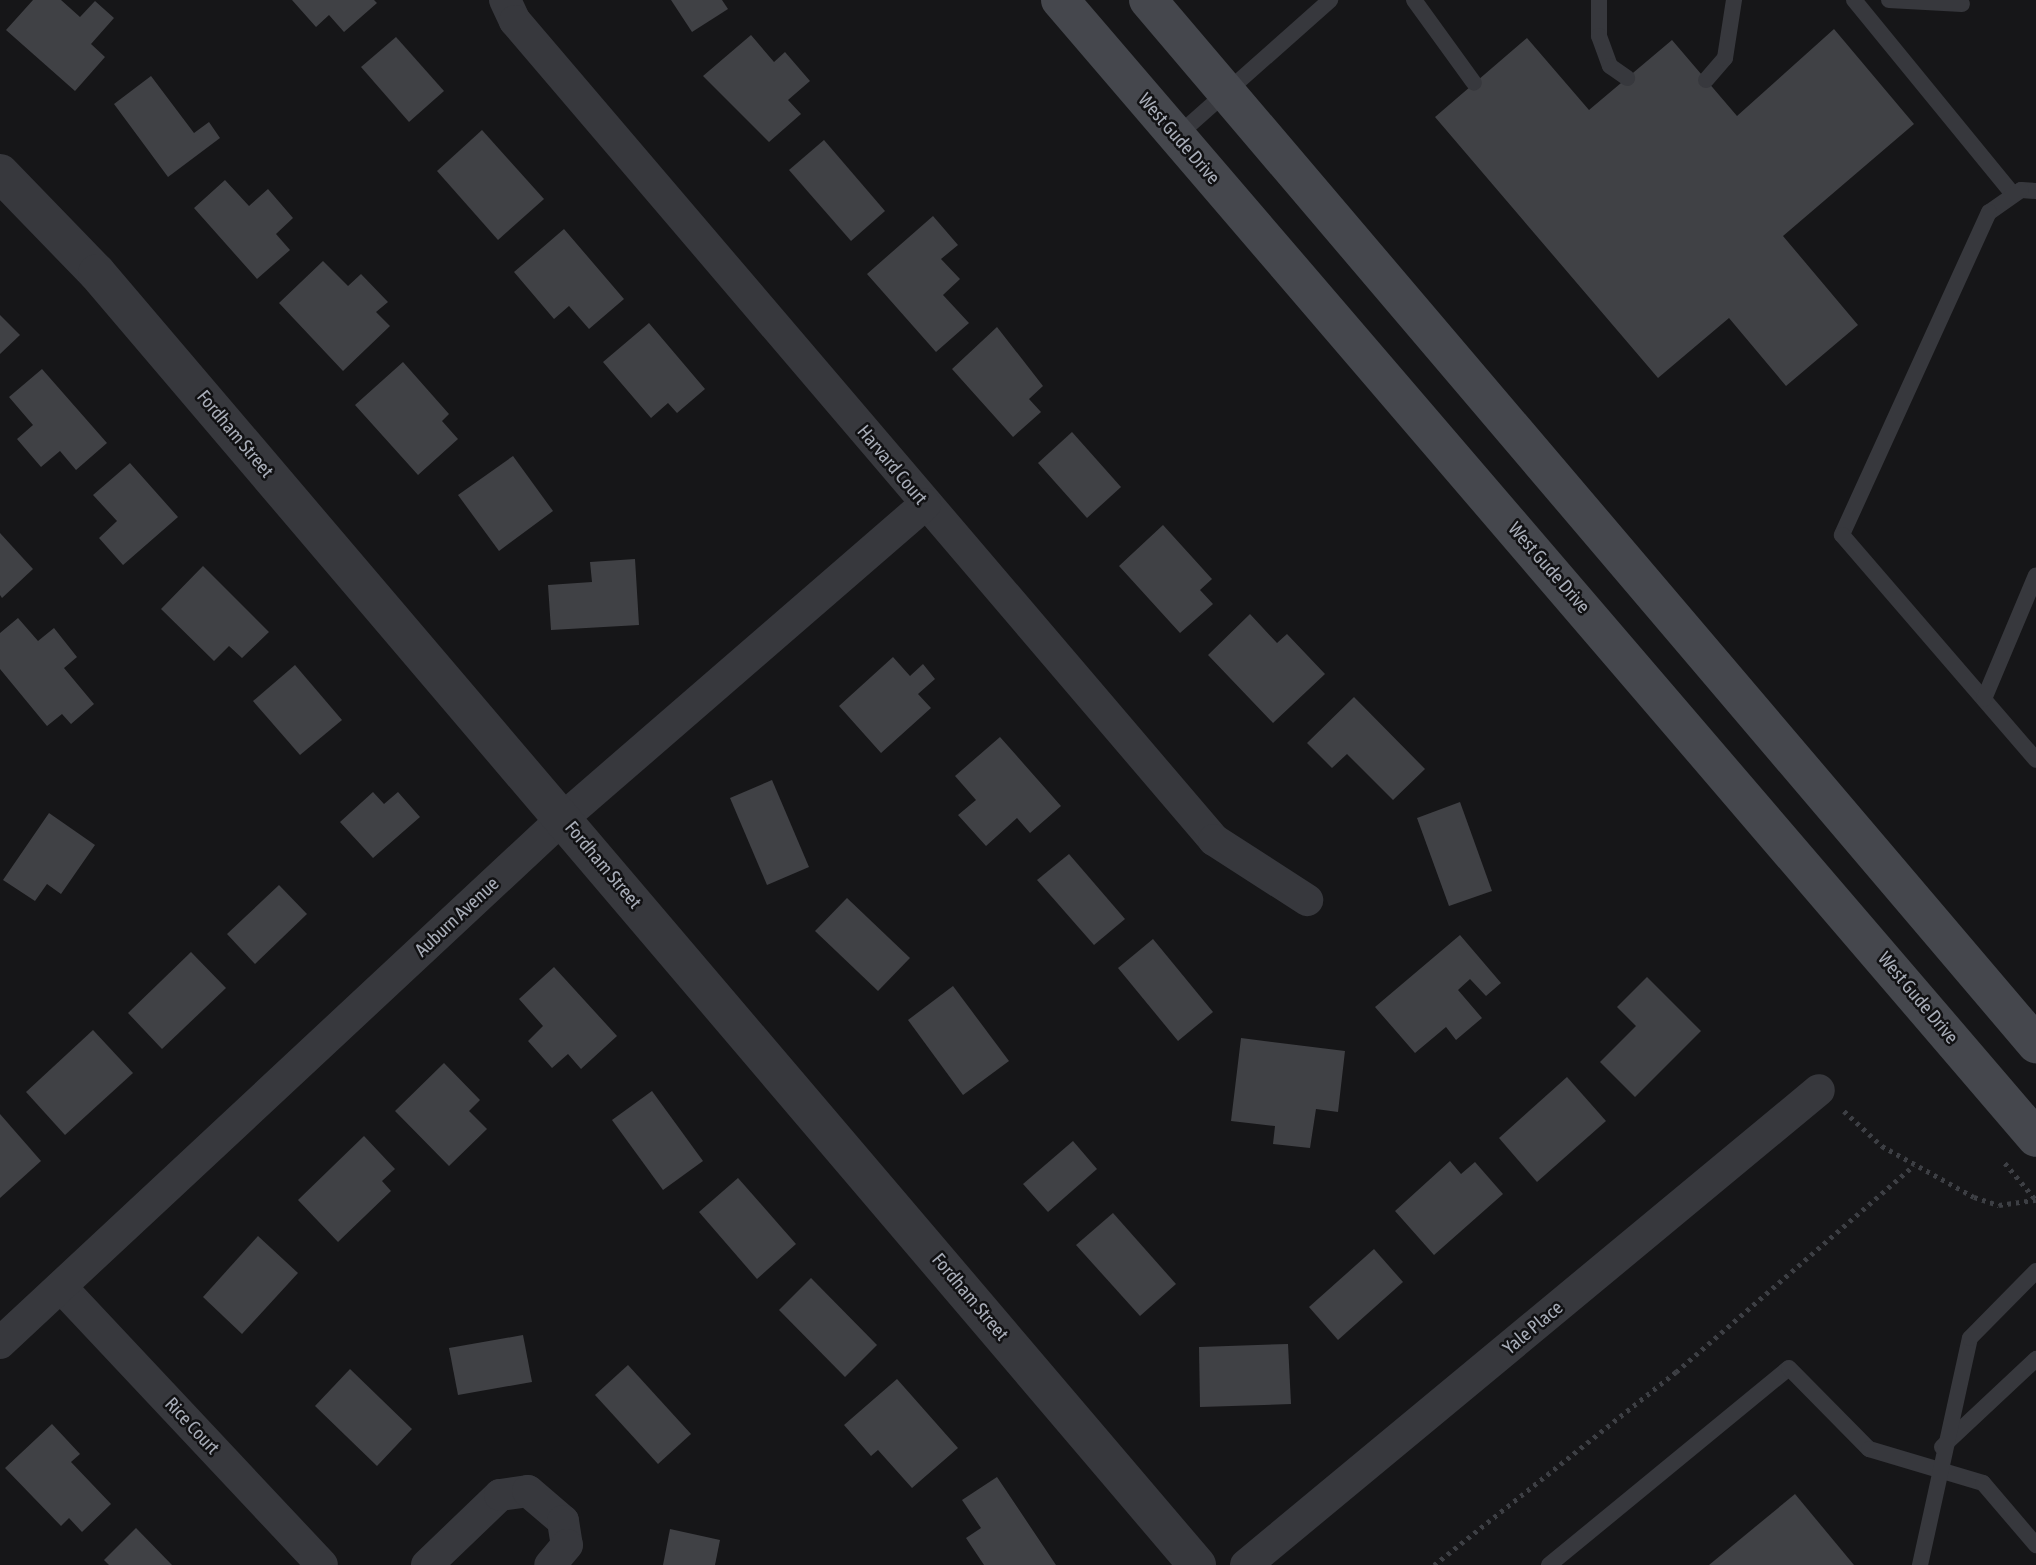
<!DOCTYPE html>
<style>
body{margin:0}
#map{position:relative;width:2036px;height:1565px;overflow:hidden;background:#161618;font-family:"Asap Condensed",sans-serif}
div>[style]{position:absolute}
.building>*{inset:0;background:#404145}
.path>*{height:4.5px;margin-top:-2.25px;transform-origin:0;background:repeating-linear-gradient(90deg,#3d3f44 0 3.5px,transparent 0 8.5px)}
.service>*{height:16px;margin:-8px;padding:0 8px;transform-origin:8px;border-radius:8px;background:#37383d}
.minor>*{height:32px;margin:-16px;padding:0 16px;transform-origin:16px;border-radius:16px;background:#37383d}
.tertiary>*{height:38px;margin:-19px;padding:0 19px;transform-origin:19px;border-radius:19px;background:#37383d}
.secondary>*{height:38px;margin:-19px;padding:0 19px;transform-origin:19px;border-radius:19px;background:#45474d}
span{translate:-50% -50%;white-space:nowrap;text-align:center;line-height:1.15;-webkit-text-stroke:5px #111113;paint-order:stroke}
.street-label{font-size:19px;color:#a8adb8}
</style>
<div id="map">
<div class="building">
<i style="clip-path:polygon(33px 0,61px 0,80px 17px,95px 1px,114px 18px,91px 44px,105px 57px,75px 91px,6px 30px)"></i>
<i style="clip-path:polygon(292px 0,374px 0,377px 3px,344px 32px,329px 15px,316px 27px)"></i>
<i style="clip-path:polygon(671px 0,722px 0,728px 9px,692px 32px)"></i>
<i style="clip-path:polygon(1834px 29px,1914px 124px,1783px 236px,1858px 325px,1786px 386px,1729px 318px,1658px 378px,1435px 117px,1527px 38px,1589px 110px,1672px 40px,1737px 116px)"></i>
<i style="clip-path:polygon(751px 35px,774px 62px,785px 52px,810px 81px,788px 100px,801px 114px,769px 142px,703px 76px)"></i>
<i style="clip-path:polygon(396px 37px,444px 91px,409px 122px,361px 67px)"></i>
<i style="clip-path:polygon(151px 76px,194px 133px,209px 122px,220px 138px,168px 177px,114px 104px)"></i>
<i style="clip-path:polygon(482px 130px,544px 199px,498px 240px,437px 171px)"></i>
<i style="clip-path:polygon(824px 140px,885px 211px,851px 241px,789px 170px)"></i>
<i style="clip-path:polygon(225px 180px,249px 206px,268px 189px,293px 218px,276px 234px,290px 250px,257px 279px,194px 208px)"></i>
<i style="clip-path:polygon(933px 216px,958px 245px,941px 259px,960px 279px,943px 295px,969px 323px,936px 352px,867px 274px)"></i>
<i style="clip-path:polygon(564px 229px,624px 299px,589px 329px,569px 306px,554px 319px,514px 272px)"></i>
<i style="clip-path:polygon(323px 261px,348px 286px,361px 274px,388px 302px,376px 312px,390px 326px,343px 371px,279px 303px)"></i>
<i style="clip-path:polygon(0 315px,20px 335px,0 354px)"></i>
<i style="clip-path:polygon(649px 323px,705px 389px,677px 413px,668px 403px,651px 418px,603px 362px)"></i>
<i style="clip-path:polygon(997px 327px,1043px 386px,1029px 399px,1041px 412px,1013px 437px,952px 369px)"></i>
<i style="clip-path:polygon(403px 362px,449px 414px,442px 421px,458px 439px,418px 475px,355px 405px)"></i>
<i style="clip-path:polygon(42px 369px,107px 443px,76px 470px,60px 451px,41px 467px,17px 439px,33px 425px,9px 397px)"></i>
<i style="clip-path:polygon(1072px 432px,1121px 487px,1087px 518px,1038px 463px)"></i>
<i style="clip-path:polygon(513px 456px,553px 511px,499px 551px,458px 495px)"></i>
<i style="clip-path:polygon(130px 463px,178px 517px,123px 565px,99px 538px,117px 521px,93px 495px)"></i>
<i style="clip-path:polygon(1163px 525px,1212px 579px,1200px 590px,1213px 604px,1180px 633px,1119px 566px)"></i>
<i style="clip-path:polygon(0 533px,33px 569px,2px 598px,0 595px)"></i>
<i style="clip-path:polygon(635px 559px,639px 625px,551px 630px,548px 585px,592px 582px,590px 562px)"></i>
<i style="clip-path:polygon(203px 566px,269px 632px,242px 658px,229px 646px,214px 661px,161px 609px)"></i>
<i style="clip-path:polygon(1250px 614px,1277px 643px,1287px 634px,1325px 674px,1273px 723px,1208px 655px)"></i>
<i style="clip-path:polygon(18px 618px,38px 641px,54px 628px,77px 657px,64px 668px,94px 704px,71px 724px,62px 714px,47px 726px,0 669px,0 633px)"></i>
<i style="clip-path:polygon(893px 657px,910px 676px,923px 664px,935px 679px,918px 694px,931px 708px,881px 753px,839px 706px)"></i>
<i style="clip-path:polygon(295px 665px,342px 720px,300px 755px,253px 701px)"></i>
<i style="clip-path:polygon(1354px 697px,1425px 769px,1393px 800px,1347px 754px,1332px 768px,1307px 743px)"></i>
<i style="clip-path:polygon(1000px 737px,1061px 806px,1030px 833px,1017px 818px,986px 846px,958px 815px,976px 800px,955px 776px)"></i>
<i style="clip-path:polygon(772px 780px,809px 867px,767px 885px,730px 798px)"></i>
<i style="clip-path:polygon(373px 792px,384px 804px,398px 792px,420px 817px,373px 858px,340px 822px)"></i>
<i style="clip-path:polygon(1460px 802px,1492px 891px,1449px 906px,1417px 818px)"></i>
<i style="clip-path:polygon(49px 813px,95px 845px,61px 894px,47px 884px,35px 901px,3px 880px)"></i>
<i style="clip-path:polygon(1069px 854px,1125px 919px,1094px 945px,1037px 880px)"></i>
<i style="clip-path:polygon(279px 885px,307px 914px,255px 964px,227px 934px)"></i>
<i style="clip-path:polygon(847px 898px,910px 958px,878px 991px,815px 931px)"></i>
<i style="clip-path:polygon(1460px 935px,1501px 983px,1486px 996px,1470px 979px,1458px 990px,1482px 1018px,1456px 1040px,1446px 1027px,1415px 1053px,1375px 1007px)"></i>
<i style="clip-path:polygon(1153px 939px,1213px 1012px,1178px 1041px,1118px 968px)"></i>
<i style="clip-path:polygon(191px 952px,226px 988px,162px 1049px,128px 1013px)"></i>
<i style="clip-path:polygon(554px 967px,617px 1036px,581px 1069px,568px 1054px,552px 1068px,528px 1041px,543px 1026px,519px 999px)"></i>
<i style="clip-path:polygon(1647px 977px,1701px 1031px,1635px 1097px,1600px 1062px,1636px 1026px,1617px 1007px)"></i>
<i style="clip-path:polygon(953px 986px,1009px 1061px,963px 1095px,908px 1020px)"></i>
<i style="clip-path:polygon(93px 1030px,133px 1073px,65px 1135px,26px 1092px)"></i>
<i style="clip-path:polygon(1241px 1038px,1345px 1051px,1338px 1112px,1316px 1109px,1310px 1148px,1273px 1144px,1275px 1126px,1231px 1121px)"></i>
<i style="clip-path:polygon(444px 1063px,480px 1100px,469px 1111px,487px 1129px,449px 1166px,395px 1111px)"></i>
<i style="clip-path:polygon(1567px 1077px,1606px 1121px,1537px 1182px,1499px 1138px)"></i>
<i style="clip-path:polygon(652px 1091px,703px 1161px,663px 1190px,612px 1120px)"></i>
<i style="clip-path:polygon(0 1114px,41px 1161px,0 1198px)"></i>
<i style="clip-path:polygon(364px 1136px,395px 1169px,382px 1181px,391px 1191px,338px 1242px,298px 1200px)"></i>
<i style="clip-path:polygon(1073px 1141px,1097px 1169px,1048px 1212px,1023px 1184px)"></i>
<i style="clip-path:polygon(1450px 1161px,1461px 1174px,1475px 1162px,1503px 1194px,1434px 1255px,1395px 1211px)"></i>
<i style="clip-path:polygon(738px 1178px,796px 1244px,757px 1279px,699px 1212px)"></i>
<i style="clip-path:polygon(1113px 1213px,1176px 1284px,1140px 1316px,1076px 1245px)"></i>
<i style="clip-path:polygon(258px 1236px,298px 1273px,242px 1334px,203px 1297px)"></i>
<i style="clip-path:polygon(1374px 1249px,1403px 1282px,1338px 1340px,1309px 1307px)"></i>
<i style="clip-path:polygon(811px 1278px,877px 1345px,845px 1377px,779px 1310px)"></i>
<i style="clip-path:polygon(523px 1335px,532px 1382px,458px 1395px,449px 1348px)"></i>
<i style="clip-path:polygon(1288px 1344px,1291px 1404px,1200px 1407px,1199px 1347px)"></i>
<i style="clip-path:polygon(628px 1365px,691px 1434px,658px 1464px,595px 1395px)"></i>
<i style="clip-path:polygon(350px 1369px,412px 1429px,377px 1466px,315px 1406px)"></i>
<i style="clip-path:polygon(897px 1379px,958px 1448px,912px 1488px,878px 1450px,871px 1456px,844px 1425px)"></i>
<i style="clip-path:polygon(52px 1424px,80px 1454px,71px 1462px,111px 1504px,82px 1532px,69px 1518px,61px 1526px,5px 1468px)"></i>
<i style="clip-path:polygon(997px 1477px,1056px 1565px,984px 1565px,966px 1538px,981px 1528px,962px 1500px)"></i>
<i style="clip-path:polygon(1795px 1494px,1854px 1565px,1709px 1565px)"></i>
<i style="clip-path:polygon(136px 1528px,172px 1565px,109px 1565px,104px 1560px)"></i>
<i style="clip-path:polygon(670px 1529px,720px 1540px,715px 1565px,663px 1565px)"></i>
</div>
<div class="path">
<i style="left:1844px;top:1111px;width:52px;rotate:42.6deg"></i>
<i style="left:1882px;top:1146px;width:105px;rotate:29deg"></i>
<i style="left:1974px;top:1197px;width:26px;rotate:18deg"></i>
<i style="left:1999px;top:1205px;width:37px;rotate:-8deg"></i>
<i style="left:2005px;top:1163px;width:48px;rotate:50deg"></i>
<i style="left:1434px;top:1565px;width:310px;rotate:-38.6deg"></i>
<i style="left:1676px;top:1372px;width:315px;rotate:-41deg"></i>
</div>
<div class="service">
<i style="left:1414px;top:0;width:102px;rotate:54.1deg"></i>
<i style="left:1599px;top:0;width:36px;rotate:90deg"></i>
<i style="left:1599px;top:36px;width:32px;rotate:70deg"></i>
<i style="left:1610px;top:66px;width:21px;rotate:35deg"></i>
<i style="left:1854px;top:0;width:251px;rotate:50.7deg"></i>
<i style="left:1889px;top:0;width:73px;rotate:3.1deg"></i>
<i style="left:1706px;top:80px;width:29px;rotate:-49deg"></i>
<i style="left:1725px;top:58px;width:59px;rotate:-81.2deg"></i>
<i style="left:1177px;top:136px;width:205px;rotate:-41.6deg"></i>
<i style="left:2036px;top:191px;width:15px;rotate:-176deg"></i>
<i style="left:2021px;top:190px;width:39px;rotate:145deg"></i>
<i style="left:1989px;top:212px;width:355px;rotate:114.5deg"></i>
<i style="left:1842px;top:535px;width:297px;rotate:49.2deg"></i>
<i style="left:1984px;top:699px;width:134px;rotate:-67.2deg"></i>
<i style="left:1942px;top:1447px;width:129px;rotate:-43.1deg"></i>
<i style="left:1549px;top:1565px;width:310px;rotate:-39.4deg"></i>
<i style="left:1789px;top:1368px;width:114px;rotate:45.4deg"></i>
<i style="left:1869px;top:1449px;width:119px;rotate:16.6deg"></i>
<i style="left:1983px;top:1483px;width:82px;rotate:49.5deg"></i>
<i style="left:1920px;top:1565px;width:232px;rotate:-77.6deg"></i>
<i style="left:1970px;top:1338px;width:94px;rotate:-45.4deg"></i>
</div>
<div class="minor">
<i style="left:505px;top:0;width:23px;rotate:65deg"></i>
<i style="left:515px;top:21px;width:1077px;rotate:49.52deg"></i>
<i style="left:1214px;top:840px;width:111px;rotate:32.8deg"></i>
<i style="left:61px;top:1287px;width:381px;rotate:46.8deg"></i>
<i style="left:0;top:1343px;width:770px;rotate:-43deg"></i>
<i style="left:563px;top:818px;width:479px;rotate:-40.9deg"></i>
<i style="left:427px;top:1565px;width:101px;rotate:-43.8deg"></i>
<i style="left:500px;top:1495px;width:28px;rotate:-8deg"></i>
<i style="left:528px;top:1491px;width:46px;rotate:40.6deg"></i>
<i style="left:563px;top:1521px;width:24px;rotate:81deg"></i>
<i style="left:567px;top:1545px;width:26px;rotate:130deg"></i>
<i style="left:1246px;top:1565px;width:744px;rotate:-39.66deg"></i>
</div>
<div class="tertiary">
<i style="left:0;top:173px;width:139px;rotate:45.9deg"></i>
<i style="left:97px;top:273px;width:1697px;rotate:49.59deg"></i>
</div>
<div class="secondary">
<i style="left:1060px;top:0;width:1499px;rotate:49.38deg"></i>
<i style="left:1148px;top:0;width:1371px;rotate:49.62deg"></i>
</div>
<div class="street-label">
<span style="left:1179px;top:139px;rotate:49deg">West Gude Drive</span>
<span style="left:235px;top:434px;rotate:50deg">Fordham Street</span>
<span style="left:892px;top:465px;rotate:50deg">Harvard Court</span>
<span style="left:1549px;top:568px;rotate:49deg">West Gude Drive</span>
<span style="left:603px;top:865px;rotate:50deg">Fordham Street</span>
<span style="left:457px;top:917px;rotate:-43deg">Auburn Avenue</span>
<span style="left:1918px;top:998px;rotate:50deg">West Gude Drive</span>
<span style="left:970px;top:1297px;rotate:50deg">Fordham Street</span>
<span style="left:1533px;top:1328px;rotate:-40deg">Yale Place</span>
<span style="left:192px;top:1426px;rotate:47deg">Rice Court</span>
</div>
</div>
